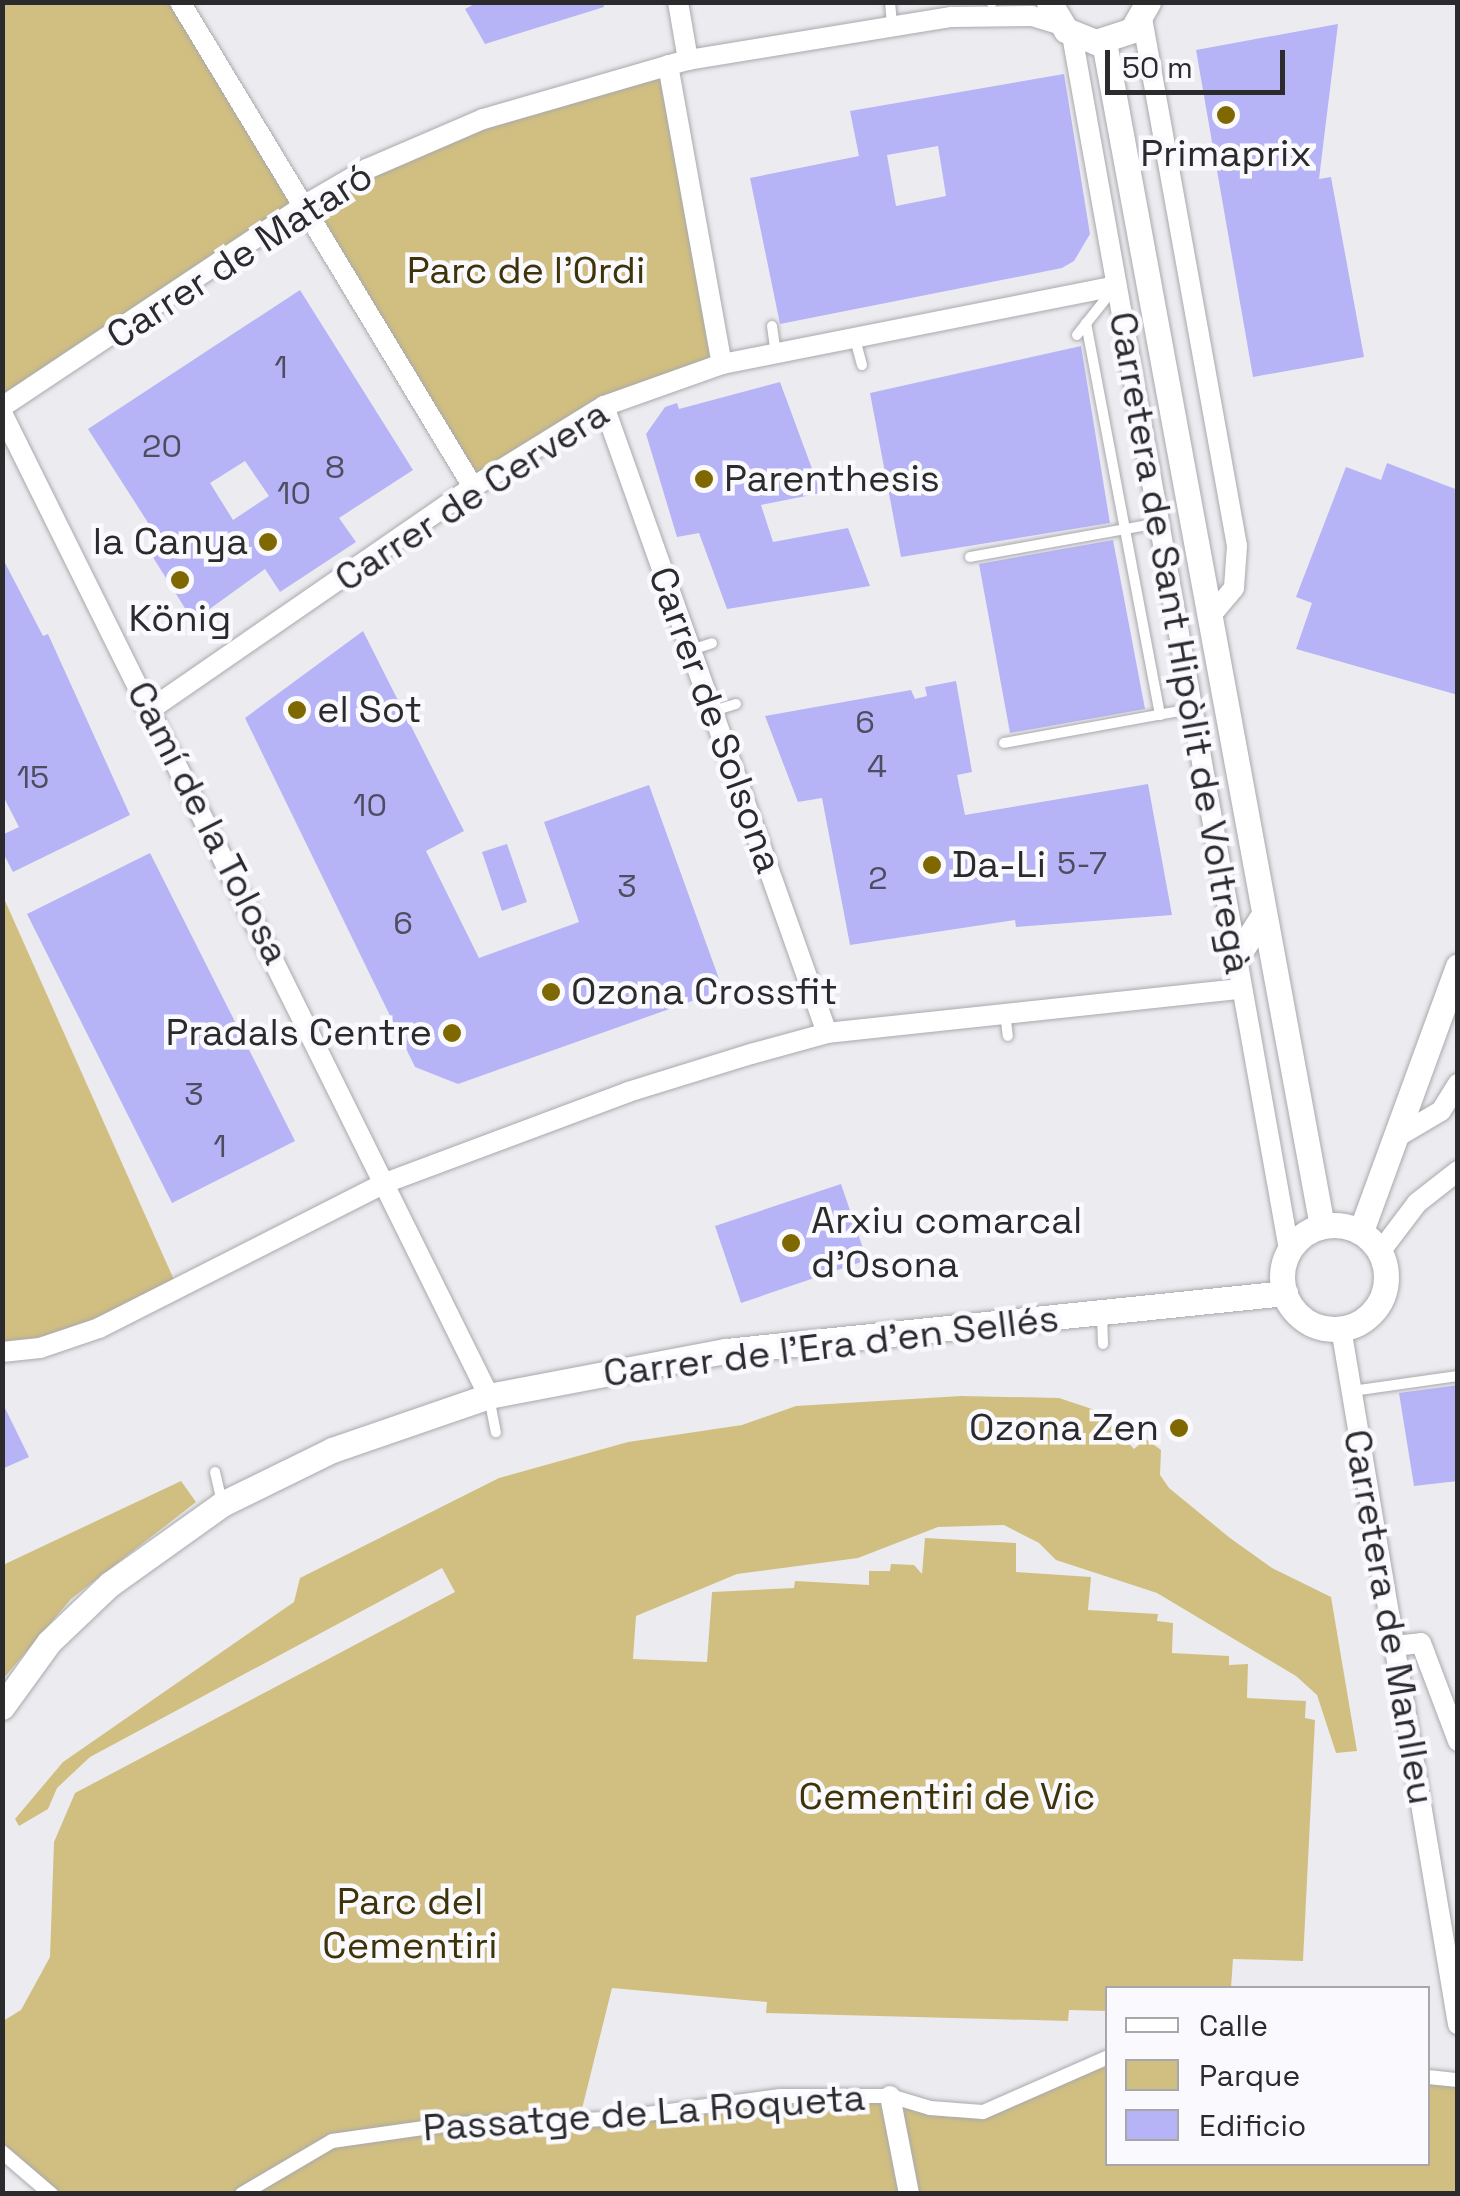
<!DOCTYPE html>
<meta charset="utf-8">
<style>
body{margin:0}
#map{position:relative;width:1460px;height:2196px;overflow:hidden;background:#ececf0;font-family:"Space Grotesk",sans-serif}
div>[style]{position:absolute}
.green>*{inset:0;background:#d1bf81}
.building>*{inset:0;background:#b6b4f6}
.roads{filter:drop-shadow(0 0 2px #a9a9ad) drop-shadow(0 0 2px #a9a9ad)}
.service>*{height:10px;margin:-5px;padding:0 5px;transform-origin:5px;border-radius:5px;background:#fff}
.pedestrian>*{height:14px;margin:-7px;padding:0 7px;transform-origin:7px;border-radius:7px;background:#fff}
.minor>*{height:20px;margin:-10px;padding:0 10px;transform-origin:10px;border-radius:10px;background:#fff}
.tertiary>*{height:25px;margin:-12.5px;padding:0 12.5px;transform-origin:12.5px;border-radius:12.5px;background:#fff}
.tertiary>.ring{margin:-12.5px;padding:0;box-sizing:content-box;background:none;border:25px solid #fff;border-radius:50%}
.dots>*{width:28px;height:28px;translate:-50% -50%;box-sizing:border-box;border:5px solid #fafafe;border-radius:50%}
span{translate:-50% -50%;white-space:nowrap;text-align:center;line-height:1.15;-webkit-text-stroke:9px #fafafe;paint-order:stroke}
.number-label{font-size:32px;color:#4e4d5f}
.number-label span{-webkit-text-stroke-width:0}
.poi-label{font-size:38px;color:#2b2b2d}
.left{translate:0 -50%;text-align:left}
.right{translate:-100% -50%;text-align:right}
.street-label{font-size:38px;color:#2b2b2d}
.park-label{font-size:38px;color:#3e3309}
.frame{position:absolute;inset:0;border:5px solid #2b2b2d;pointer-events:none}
.legend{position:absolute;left:1105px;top:1986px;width:325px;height:180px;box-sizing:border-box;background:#fafafe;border:2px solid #a7a7aa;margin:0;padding:12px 18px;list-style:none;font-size:30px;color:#2b2b2d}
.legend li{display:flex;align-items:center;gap:20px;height:50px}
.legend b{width:50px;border:2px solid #a7a7aa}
.scale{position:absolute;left:1105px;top:50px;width:180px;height:45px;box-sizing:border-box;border:5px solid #2b2b2d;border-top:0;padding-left:12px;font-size:30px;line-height:35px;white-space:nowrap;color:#2b2b2d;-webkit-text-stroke:8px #fafafe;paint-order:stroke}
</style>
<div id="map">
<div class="green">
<i style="clip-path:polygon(3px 3px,180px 3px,300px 208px,367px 169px,668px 65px,722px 364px,604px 406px,473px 487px,300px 208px,3px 407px)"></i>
<i style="clip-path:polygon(2px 894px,179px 1291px,50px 1341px,2px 1349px)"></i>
<i style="clip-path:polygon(961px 1396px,1059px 1398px,1098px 1411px,1134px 1449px,1146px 1439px,1161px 1450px,1160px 1475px,1169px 1488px,1230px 1538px,1272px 1568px,1331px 1597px,1357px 1751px,1336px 1753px,1317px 1695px,1296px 1676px,1157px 1593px,1056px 1560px,1039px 1543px,1004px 1525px,938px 1527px,858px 1558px,737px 1574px,636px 1616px,633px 1659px,707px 1662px,712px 1592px,794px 1588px,795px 1581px,869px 1585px,869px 1571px,890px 1571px,891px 1564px,914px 1565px,922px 1574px,925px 1538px,1016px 1543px,1016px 1572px,1091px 1577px,1088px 1610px,1158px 1614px,1157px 1621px,1173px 1623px,1172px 1653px,1229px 1656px,1229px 1665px,1248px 1664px,1247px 1698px,1306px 1701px,1305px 1718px,1315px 1720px,1303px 1961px,1233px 1959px,1231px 1988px,1108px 1988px,1107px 2011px,1069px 2010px,1068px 2021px,766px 2013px,767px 2002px,612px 1988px,579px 2121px,780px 2096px,890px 2096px,983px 2112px,1107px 2057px,1108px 2164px,1428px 2164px,1428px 2077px,1457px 2080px,1457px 2193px,40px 2194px,3px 2152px,3px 2021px,21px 2010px,50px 1957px,54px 1842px,75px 1793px,455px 1592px,442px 1568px,90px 1757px,57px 1788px,48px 1809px,19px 1826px,15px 1819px,63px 1762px,294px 1602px,300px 1578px,499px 1478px,628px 1442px,742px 1425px,796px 1406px)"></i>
<i style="clip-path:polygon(181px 1481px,196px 1502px,71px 1599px,3px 1679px,3px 1565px)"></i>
</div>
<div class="building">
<i style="clip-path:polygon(478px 2px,603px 2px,604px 7px,485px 44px,465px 9px)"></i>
<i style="clip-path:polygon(1338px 24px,1319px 179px,1331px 177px,1364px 357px,1253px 377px,1196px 50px)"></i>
<i style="clip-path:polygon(evenodd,1064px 74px,1090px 234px,1074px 261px,1062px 268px,780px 324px,750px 178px,859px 156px,850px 111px,1064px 74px,938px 146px,946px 196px,896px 206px,887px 155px,938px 146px)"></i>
<i style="clip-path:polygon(evenodd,300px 290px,413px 470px,339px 518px,356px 542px,280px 592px,265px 569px,193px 621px,149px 551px,161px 543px,88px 429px,300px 290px,245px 461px,269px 496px,233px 520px,210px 483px,245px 461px)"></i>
<i style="clip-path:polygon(1081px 346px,1110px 523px,901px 557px,870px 393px)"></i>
<i style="clip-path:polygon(780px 382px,821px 493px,761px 505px,773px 542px,848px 528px,870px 586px,727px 609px,699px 533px,677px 537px,646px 434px,665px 407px,677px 403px,679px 409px)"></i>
<i style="clip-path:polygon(1387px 463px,1458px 490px,1458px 695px,1296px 649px,1312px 603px,1296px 597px,1346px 467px,1381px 480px)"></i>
<i style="clip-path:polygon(1113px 540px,1145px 709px,1010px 733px,979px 564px)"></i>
<i style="clip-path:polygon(2px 557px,43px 636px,48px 634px,130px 815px,13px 872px,2px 851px,2px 835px,19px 827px,2px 794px)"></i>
<i style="clip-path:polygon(363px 631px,464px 831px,426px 851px,479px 958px,579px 922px,544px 822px,649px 785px,723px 990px,458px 1084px,415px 1067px,245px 718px)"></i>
<i style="clip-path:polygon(956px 681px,972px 772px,957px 775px,965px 815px,1148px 784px,1172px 915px,1016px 927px,1015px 920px,850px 945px,822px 798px,798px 802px,765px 716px,911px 690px,915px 699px,927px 696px,925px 687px)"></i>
<i style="clip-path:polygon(507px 844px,527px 902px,502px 911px,482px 852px)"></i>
<i style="clip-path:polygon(150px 853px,295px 1141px,172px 1203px,27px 914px)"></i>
<i style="clip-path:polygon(841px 1184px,867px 1260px,741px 1303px,715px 1226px)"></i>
<i style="clip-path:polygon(1458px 1385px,1458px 1481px,1414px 1486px,1399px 1393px)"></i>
<i style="clip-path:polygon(2px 1402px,29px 1457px,2px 1469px)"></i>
</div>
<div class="roads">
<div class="service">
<i style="left:890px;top:2px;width:24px;rotate:85deg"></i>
<i style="left:991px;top:2px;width:1px;rotate:45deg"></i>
<i style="left:1086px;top:323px;width:399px;rotate:79.3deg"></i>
<i style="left:772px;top:326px;width:27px;rotate:82deg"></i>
<i style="left:1077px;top:335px;width:56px;rotate:-51.5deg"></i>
<i style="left:855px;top:339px;width:27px;rotate:75deg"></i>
<i style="left:970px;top:557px;width:192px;rotate:-10.2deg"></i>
<i style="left:691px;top:650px;width:22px;rotate:-18deg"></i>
<i style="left:713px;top:711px;width:24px;rotate:-17deg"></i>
<i style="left:1004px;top:743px;width:191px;rotate:-10.3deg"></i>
<i style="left:1005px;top:1013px;width:23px;rotate:83deg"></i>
<i style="left:1102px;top:1315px;width:29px;rotate:88deg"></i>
<i style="left:1352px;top:1391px;width:107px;rotate:-8.1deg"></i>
<i style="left:489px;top:1397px;width:36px;rotate:79deg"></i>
<i style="left:215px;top:1472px;width:32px;rotate:77deg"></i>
</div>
<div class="pedestrian">
<i style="left:1428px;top:2077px;width:30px;rotate:6deg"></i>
<i style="left:2px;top:2152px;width:65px;rotate:40.6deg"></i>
<i style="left:242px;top:2194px;width:104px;rotate:-30.5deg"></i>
<i style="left:332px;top:2141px;width:120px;rotate:-8.1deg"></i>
<i style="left:451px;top:2124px;width:159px;rotate:-1.8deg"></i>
<i style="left:610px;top:2119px;width:172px;rotate:-7.7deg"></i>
<i style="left:780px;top:2096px;width:110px"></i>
<i style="left:890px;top:2096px;width:42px;rotate:16.7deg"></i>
<i style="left:930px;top:2108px;width:53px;rotate:4.3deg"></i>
<i style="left:983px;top:2112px;width:137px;rotate:-23.7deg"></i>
</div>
<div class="minor">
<i style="left:180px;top:2px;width:567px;rotate:58.86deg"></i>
<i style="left:678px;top:2px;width:59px;rotate:80.2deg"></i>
<i style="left:1142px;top:18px;width:536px;rotate:79.8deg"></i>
<i style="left:1237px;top:546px;width:42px;rotate:94.1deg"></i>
<i style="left:1234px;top:588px;width:40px;rotate:130deg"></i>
<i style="left:1072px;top:35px;width:1234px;rotate:79.87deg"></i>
<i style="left:668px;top:65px;width:304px;rotate:79.8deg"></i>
<i style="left:604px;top:406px;width:665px;rotate:70.42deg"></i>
<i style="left:2px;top:407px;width:358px;rotate:-33.7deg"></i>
<i style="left:300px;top:208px;width:78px;rotate:-30.2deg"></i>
<i style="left:367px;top:169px;width:126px;rotate:-23.3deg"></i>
<i style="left:483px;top:119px;width:213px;rotate:-16.1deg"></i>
<i style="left:688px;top:60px;width:267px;rotate:-9.3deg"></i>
<i style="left:952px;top:17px;width:80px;rotate:-0.7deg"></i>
<i style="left:1032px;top:16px;width:30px;rotate:17deg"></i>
<i style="left:2px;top:413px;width:1097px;rotate:63.65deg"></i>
<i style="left:151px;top:709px;width:391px;rotate:-34.6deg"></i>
<i style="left:473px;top:487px;width:154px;rotate:-31.7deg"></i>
<i style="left:604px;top:406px;width:125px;rotate:-19.6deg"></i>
<i style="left:722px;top:364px;width:402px;rotate:-11.2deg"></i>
<i style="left:1395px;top:1138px;width:53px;rotate:-30.4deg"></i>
<i style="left:1441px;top:1111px;width:32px;rotate:-58deg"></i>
<i style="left:1380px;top:1252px;width:61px;rotate:-52.9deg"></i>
<i style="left:1417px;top:1203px;width:52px;rotate:-38deg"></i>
<i style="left:1341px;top:1328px;width:706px;rotate:80.46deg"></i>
<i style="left:2px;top:1352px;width:38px;rotate:-6deg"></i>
<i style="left:40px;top:1348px;width:62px;rotate:-18.7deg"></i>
<i style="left:99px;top:1328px;width:321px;rotate:-26.9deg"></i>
<i style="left:385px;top:1183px;width:259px;rotate:-20.5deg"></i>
<i style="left:628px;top:1092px;width:129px;rotate:-17.2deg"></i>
<i style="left:751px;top:1054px;width:79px;rotate:-15.4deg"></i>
<i style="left:827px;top:1033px;width:417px;rotate:-6.1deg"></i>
<i style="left:1394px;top:1646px;width:27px;rotate:-6deg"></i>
<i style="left:1421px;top:1643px;width:105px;rotate:69.3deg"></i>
<i style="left:890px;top:2096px;width:100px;rotate:79deg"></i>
</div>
<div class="tertiary">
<i style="left:1049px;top:2px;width:33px;rotate:59deg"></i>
<i style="left:1066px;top:30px;width:32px;rotate:22deg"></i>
<i style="left:1096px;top:42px;width:38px;rotate:-18deg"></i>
<i style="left:1132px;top:30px;width:32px;rotate:-60deg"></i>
<i style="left:1104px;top:42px;width:1204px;rotate:79.57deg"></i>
<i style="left:1236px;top:958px;width:46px;rotate:-57.3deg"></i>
<i class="ring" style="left:1282px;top:1225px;width:79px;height:79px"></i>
<i style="left:1361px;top:1231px;width:282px;rotate:-69.9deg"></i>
<i style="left:2px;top:1707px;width:80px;rotate:-54.1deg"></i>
<i style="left:49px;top:1642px;width:84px;rotate:-43.6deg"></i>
<i style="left:110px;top:1584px;width:138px;rotate:-35.5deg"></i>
<i style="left:222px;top:1504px;width:123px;rotate:-26.1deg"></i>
<i style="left:332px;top:1450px;width:166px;rotate:-19deg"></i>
<i style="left:489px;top:1396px;width:241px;rotate:-10.8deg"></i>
<i style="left:726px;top:1351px;width:562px;rotate:-5.92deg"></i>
</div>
</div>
<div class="dots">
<i style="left:1226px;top:115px;background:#7f6800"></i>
<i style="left:704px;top:479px;background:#7f6800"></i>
<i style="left:268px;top:542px;background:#7f6800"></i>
<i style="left:180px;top:580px;background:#7f6800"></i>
<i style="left:297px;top:710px;background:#7f6800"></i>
<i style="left:932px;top:865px;background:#7f6800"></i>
<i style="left:551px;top:992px;background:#7f6800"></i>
<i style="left:452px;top:1033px;background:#7f6800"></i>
<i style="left:791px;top:1243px;background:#7f6800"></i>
<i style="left:1179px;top:1428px;background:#7f6800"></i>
</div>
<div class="number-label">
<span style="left:281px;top:367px">1</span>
<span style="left:162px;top:446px">20</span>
<span style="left:335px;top:467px">8</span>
<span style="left:294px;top:493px">10</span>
<span style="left:865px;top:722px">6</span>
<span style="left:877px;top:766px">4</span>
<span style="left:33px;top:777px">15</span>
<span style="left:370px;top:805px">10</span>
<span style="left:1082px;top:863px">5-7</span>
<span style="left:878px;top:878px">2</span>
<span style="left:627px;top:886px">3</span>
<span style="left:403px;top:923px">6</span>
<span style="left:194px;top:1094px">3</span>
<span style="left:220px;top:1146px">1</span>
</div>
<div class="poi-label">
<span style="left:1226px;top:154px">Primaprix</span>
<span class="left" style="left:724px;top:479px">Parenthesis</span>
<span class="right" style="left:248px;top:542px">la Canya</span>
<span style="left:180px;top:619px">König</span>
<span class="left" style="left:317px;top:710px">el Sot</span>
<span class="left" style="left:952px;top:865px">Da-Li</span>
<span class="left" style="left:571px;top:992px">Ozona Crossfit</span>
<span class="right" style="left:432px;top:1033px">Pradals Centre</span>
<span class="left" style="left:811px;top:1243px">Arxiu comarcal<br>d'Osona</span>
<span class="right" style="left:1159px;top:1428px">Ozona Zen</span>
</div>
<div class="street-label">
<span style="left:240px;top:256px;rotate:-33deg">Carrer de Mataró</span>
<span style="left:472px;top:496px;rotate:-33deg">Carrer de Cervera</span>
<span style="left:1180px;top:643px;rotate:80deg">Carretera de Sant Hipòlit de Voltregà</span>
<span style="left:715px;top:720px;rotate:70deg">Carrer de Solsona</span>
<span style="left:208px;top:823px;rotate:63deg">Camí de la Tolosa</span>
<span style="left:831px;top:1346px;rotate:-7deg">Carrer de l'Era d'en Sellés</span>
<span style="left:1389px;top:1617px;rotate:80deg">Carretera de Manlleu</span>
<span style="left:644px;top:2113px;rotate:-4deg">Passatge de La Roqueta</span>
</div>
<div class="park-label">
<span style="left:526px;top:271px">Parc de l'Ordi</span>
<span style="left:947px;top:1797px">Cementiri de Vic</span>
<span style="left:410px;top:1924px">Parc del<br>Cementiri</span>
</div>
<div class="frame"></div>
<ul class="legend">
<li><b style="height:12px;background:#fff"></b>Calle</li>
<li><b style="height:28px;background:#d1bf81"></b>Parque</li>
<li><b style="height:28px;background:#b6b4f6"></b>Edificio</li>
</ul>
<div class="scale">50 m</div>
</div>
